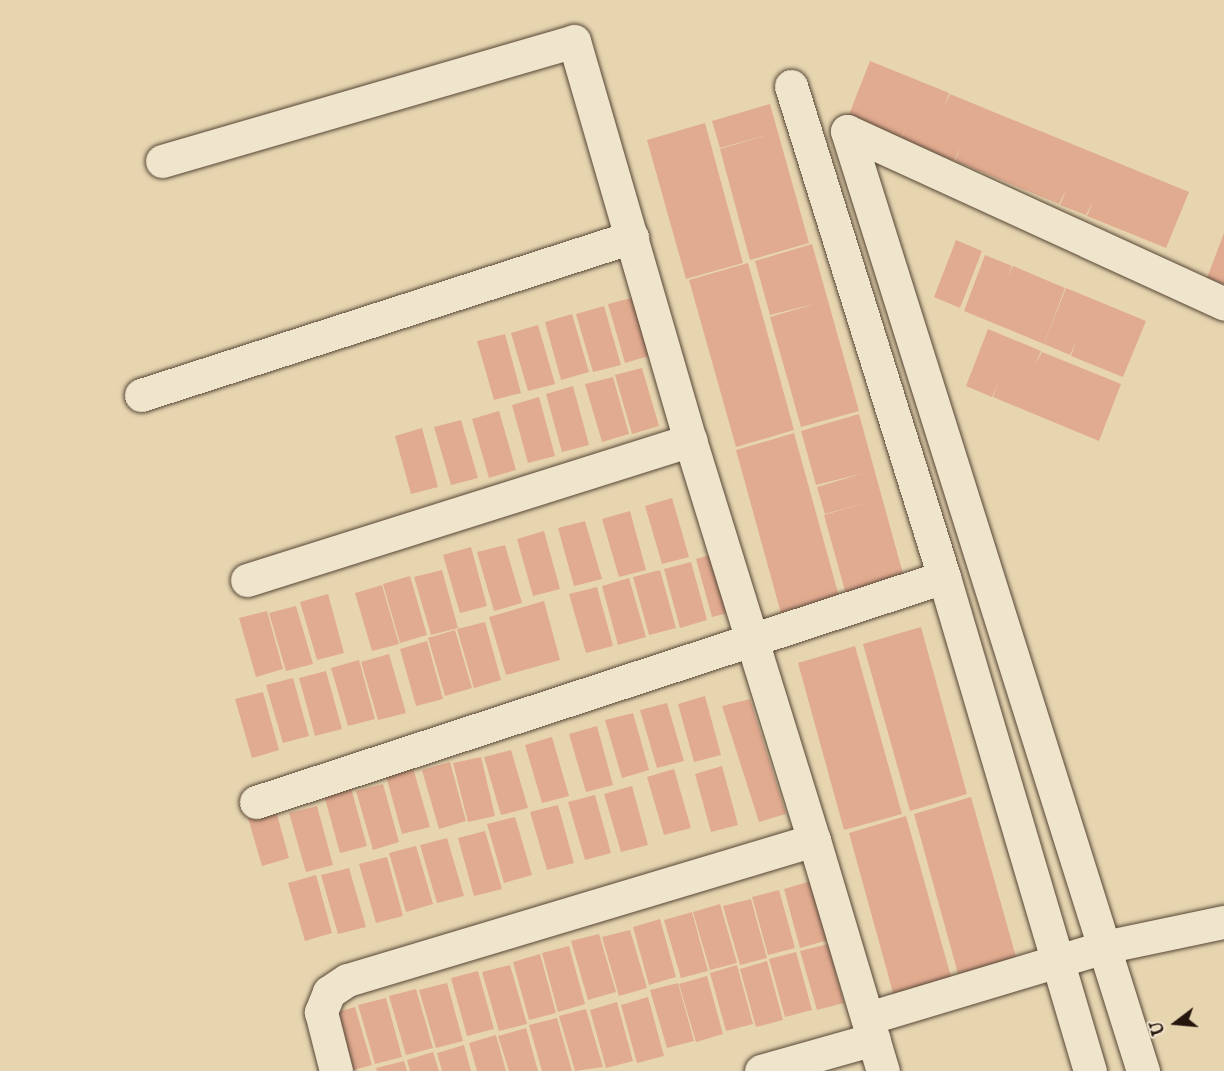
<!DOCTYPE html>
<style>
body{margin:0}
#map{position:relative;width:1224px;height:1071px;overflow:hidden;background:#e7d5b0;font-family:"IM FELL English",serif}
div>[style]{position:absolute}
.building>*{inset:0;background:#e1ab90}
.roads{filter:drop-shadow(0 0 2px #564636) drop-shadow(0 0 2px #564636)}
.minor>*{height:33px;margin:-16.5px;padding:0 16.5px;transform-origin:16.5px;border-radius:16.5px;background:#efe4cc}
span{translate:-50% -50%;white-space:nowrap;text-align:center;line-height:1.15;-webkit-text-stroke:5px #efe4cc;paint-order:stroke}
.north{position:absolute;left:1146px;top:993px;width:60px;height:60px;-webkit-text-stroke:4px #efe4cc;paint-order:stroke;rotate:254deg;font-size:16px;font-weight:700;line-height:24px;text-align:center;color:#25170e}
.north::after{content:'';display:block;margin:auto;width:21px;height:27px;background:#25170e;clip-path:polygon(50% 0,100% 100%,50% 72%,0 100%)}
</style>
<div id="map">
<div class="building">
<i style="clip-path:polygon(870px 61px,949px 93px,944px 107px,950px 94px,1189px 192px,1166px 248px,1087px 216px,1093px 202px,1086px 215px,1060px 205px,1067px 188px,1059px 204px,955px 161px,960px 147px,954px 161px,901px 139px,907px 125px,901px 138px,848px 117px)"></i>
<i style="clip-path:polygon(770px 104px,809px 243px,750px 260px,720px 149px,767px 135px,720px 148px,712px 121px)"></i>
<i style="clip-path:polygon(705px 123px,743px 263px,686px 279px,647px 140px)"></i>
<i style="clip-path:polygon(1224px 233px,1224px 284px,1207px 278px)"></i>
<i style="clip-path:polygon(956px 240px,982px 251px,960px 308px,934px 297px)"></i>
<i style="clip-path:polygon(812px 244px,859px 411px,801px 427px,770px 317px,818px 303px,770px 315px,755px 261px)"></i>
<i style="clip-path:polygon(985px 255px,1012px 266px,1008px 276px,1013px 266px,1065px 288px,1044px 344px,964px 311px)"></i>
<i style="clip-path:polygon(748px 263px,794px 430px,736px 447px,689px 280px)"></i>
<i style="clip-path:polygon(1066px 288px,1146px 321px,1123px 377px,1071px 356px,1076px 342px,1070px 355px,1044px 344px)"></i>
<i style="clip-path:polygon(635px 297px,652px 355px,625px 363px,608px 304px)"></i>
<i style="clip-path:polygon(604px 306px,621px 365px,593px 372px,576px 314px)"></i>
<i style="clip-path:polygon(572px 314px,589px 372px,561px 380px,545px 322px)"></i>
<i style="clip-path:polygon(538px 325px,555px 384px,528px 391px,511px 333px)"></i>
<i style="clip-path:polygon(988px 329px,1041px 351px,1035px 365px,1042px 352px,1121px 384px,1099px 441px,1046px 419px,1052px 405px,1046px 419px,993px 397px,998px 383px,992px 397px,966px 386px)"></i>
<i style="clip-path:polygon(505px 334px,521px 393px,494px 400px,477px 341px)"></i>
<i style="clip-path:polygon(642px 368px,659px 426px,632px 434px,615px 375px)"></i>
<i style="clip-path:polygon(613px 377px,629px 434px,602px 442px,585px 384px)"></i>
<i style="clip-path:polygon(573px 386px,589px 445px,562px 452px,546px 394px)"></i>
<i style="clip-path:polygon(539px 397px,555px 456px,528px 463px,512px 405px)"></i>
<i style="clip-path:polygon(499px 411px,516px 470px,489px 478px,472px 419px)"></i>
<i style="clip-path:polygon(859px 414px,905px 581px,847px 598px,824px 515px,872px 501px,825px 514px,817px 487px,864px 473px,816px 485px,801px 431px)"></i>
<i style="clip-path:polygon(461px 420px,478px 478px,451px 485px,434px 427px)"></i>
<i style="clip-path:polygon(422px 428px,438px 487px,411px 494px,395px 436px)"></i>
<i style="clip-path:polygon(794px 433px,840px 600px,782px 617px,736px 450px)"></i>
<i style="clip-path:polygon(672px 498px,689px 557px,662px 564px,645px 506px)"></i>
<i style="clip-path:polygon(630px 511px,646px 570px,619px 577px,602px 519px)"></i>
<i style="clip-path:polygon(585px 521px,602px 579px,574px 586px,558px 528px)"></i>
<i style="clip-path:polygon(544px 531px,560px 589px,533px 596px,517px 539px)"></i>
<i style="clip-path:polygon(505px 545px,522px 603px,494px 611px,477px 552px)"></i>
<i style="clip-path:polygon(471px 547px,487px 606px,460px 613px,443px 555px)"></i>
<i style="clip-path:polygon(723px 551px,739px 610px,712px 617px,696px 559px)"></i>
<i style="clip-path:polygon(691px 562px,707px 620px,680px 628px,664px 569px)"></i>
<i style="clip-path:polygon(442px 570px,458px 628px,431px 635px,414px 577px)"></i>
<i style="clip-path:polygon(660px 570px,676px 628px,649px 635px,633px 577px)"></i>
<i style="clip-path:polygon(410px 576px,427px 635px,400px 643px,383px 584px)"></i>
<i style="clip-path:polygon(629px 578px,646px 637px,618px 645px,602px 586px)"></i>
<i style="clip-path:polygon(382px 585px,399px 644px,372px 651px,355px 593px)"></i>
<i style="clip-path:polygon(597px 587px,613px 646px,586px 653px,569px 594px)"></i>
<i style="clip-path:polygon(328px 594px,344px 653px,317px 660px,300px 602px)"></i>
<i style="clip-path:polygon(544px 601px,560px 660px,506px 675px,489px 617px)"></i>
<i style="clip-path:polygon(296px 606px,313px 664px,286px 671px,269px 613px)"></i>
<i style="clip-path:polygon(267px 611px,283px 669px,256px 677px,239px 618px)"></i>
<i style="clip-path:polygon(485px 622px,501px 680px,474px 688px,457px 629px)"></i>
<i style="clip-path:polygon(921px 627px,967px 794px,910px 811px,863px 644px)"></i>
<i style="clip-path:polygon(455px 630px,472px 688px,445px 696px,428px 638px)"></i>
<i style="clip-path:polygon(427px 641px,443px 699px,416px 706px,400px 649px)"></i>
<i style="clip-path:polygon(855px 646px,902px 814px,844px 830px,798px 663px)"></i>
<i style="clip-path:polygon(389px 654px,406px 713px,378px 720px,361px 662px)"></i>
<i style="clip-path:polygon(359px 660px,375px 719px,348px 726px,331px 668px)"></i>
<i style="clip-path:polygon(326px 671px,342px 729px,315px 736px,299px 678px)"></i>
<i style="clip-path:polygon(293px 678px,309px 736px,283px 743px,266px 685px)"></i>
<i style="clip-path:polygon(263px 692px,279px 750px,252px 758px,235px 699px)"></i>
<i style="clip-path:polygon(705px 696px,721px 755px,694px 762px,678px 704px)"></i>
<i style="clip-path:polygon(750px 699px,786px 814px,759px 822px,722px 706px)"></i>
<i style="clip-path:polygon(667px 703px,684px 761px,657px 768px,640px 710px)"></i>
<i style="clip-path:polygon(633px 713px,649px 770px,622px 778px,605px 720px)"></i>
<i style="clip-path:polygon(597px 726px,613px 785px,586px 792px,569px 734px)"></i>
<i style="clip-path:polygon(552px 737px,569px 796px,542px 803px,525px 745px)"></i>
<i style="clip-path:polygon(511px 750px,528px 808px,501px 815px,484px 757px)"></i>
<i style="clip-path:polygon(481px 757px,495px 816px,468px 822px,453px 763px)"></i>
<i style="clip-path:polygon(450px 762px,466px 821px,439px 829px,422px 770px)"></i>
<i style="clip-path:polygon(722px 766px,738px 825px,711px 832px,695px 774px)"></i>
<i style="clip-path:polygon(413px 768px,430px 827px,402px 834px,386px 776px)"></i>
<i style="clip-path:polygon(674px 769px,691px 828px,664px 835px,647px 777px)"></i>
<i style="clip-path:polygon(383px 784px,399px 842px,373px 850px,356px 791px)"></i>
<i style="clip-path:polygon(632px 786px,648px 845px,621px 852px,604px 794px)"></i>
<i style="clip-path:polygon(351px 788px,367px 846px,340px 853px,324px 795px)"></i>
<i style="clip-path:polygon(595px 795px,611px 853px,585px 860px,568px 802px)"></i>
<i style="clip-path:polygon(971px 797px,1018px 964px,960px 981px,914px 814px)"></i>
<i style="clip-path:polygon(273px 800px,289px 858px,262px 866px,245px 808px)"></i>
<i style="clip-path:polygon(558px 805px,574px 863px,547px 870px,530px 812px)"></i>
<i style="clip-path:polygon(317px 806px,333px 865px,306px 872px,289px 813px)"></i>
<i style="clip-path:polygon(906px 816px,953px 984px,895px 1000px,849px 833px)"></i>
<i style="clip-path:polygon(515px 817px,532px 875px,504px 883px,487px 824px)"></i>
<i style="clip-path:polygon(485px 831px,502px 889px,474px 896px,458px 838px)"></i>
<i style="clip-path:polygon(447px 838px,464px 896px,437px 903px,420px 845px)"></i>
<i style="clip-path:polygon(416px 846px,433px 904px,406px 912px,389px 853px)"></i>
<i style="clip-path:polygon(387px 857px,403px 916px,376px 923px,359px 864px)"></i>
<i style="clip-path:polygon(349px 868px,366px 927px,338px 934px,321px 875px)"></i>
<i style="clip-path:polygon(316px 875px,332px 933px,305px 941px,288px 883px)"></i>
<i style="clip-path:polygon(811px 881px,828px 940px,800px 948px,784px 889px)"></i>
<i style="clip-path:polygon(779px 890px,795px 948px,768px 955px,752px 897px)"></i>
<i style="clip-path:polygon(751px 899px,767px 958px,740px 965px,723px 906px)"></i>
<i style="clip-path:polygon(720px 904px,737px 963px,710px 970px,693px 912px)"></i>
<i style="clip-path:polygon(692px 912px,708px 971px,681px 978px,664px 920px)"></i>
<i style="clip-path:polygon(660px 919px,676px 977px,649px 985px,633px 927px)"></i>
<i style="clip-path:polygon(630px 930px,647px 988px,619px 996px,602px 937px)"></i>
<i style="clip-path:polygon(599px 934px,616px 992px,588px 1000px,571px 941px)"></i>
<i style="clip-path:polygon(828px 944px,844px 1003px,817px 1010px,800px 951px)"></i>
<i style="clip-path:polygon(569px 946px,585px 1004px,558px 1012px,542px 953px)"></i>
<i style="clip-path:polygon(796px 952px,812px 1010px,785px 1017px,769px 959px)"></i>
<i style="clip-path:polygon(540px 954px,556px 1013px,529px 1020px,513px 962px)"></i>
<i style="clip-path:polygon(767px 961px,783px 1020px,756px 1027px,740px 969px)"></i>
<i style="clip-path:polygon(510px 965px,527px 1024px,499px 1031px,482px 972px)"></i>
<i style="clip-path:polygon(737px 965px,753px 1024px,726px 1031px,710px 973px)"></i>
<i style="clip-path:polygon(478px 971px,494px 1029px,467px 1036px,451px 978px)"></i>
<i style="clip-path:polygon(707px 976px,723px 1034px,696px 1042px,679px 984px)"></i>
<i style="clip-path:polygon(447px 983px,463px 1041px,436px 1048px,419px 990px)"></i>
<i style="clip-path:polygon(678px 983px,694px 1041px,667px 1048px,650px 990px)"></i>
<i style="clip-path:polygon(416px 989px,433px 1048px,406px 1055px,389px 996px)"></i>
<i style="clip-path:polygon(648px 997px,664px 1056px,637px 1063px,621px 1005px)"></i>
<i style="clip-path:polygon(386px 998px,402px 1057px,375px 1064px,358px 1005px)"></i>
<i style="clip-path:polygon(617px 1002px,633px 1061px,606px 1068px,590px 1010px)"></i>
<i style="clip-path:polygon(355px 1007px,372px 1065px,350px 1071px,328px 1015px)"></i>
<i style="clip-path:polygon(586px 1009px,603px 1067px,575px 1071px,559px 1016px)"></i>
<i style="clip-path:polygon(557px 1018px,572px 1071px,542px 1071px,529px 1025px)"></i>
<i style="clip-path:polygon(526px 1028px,538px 1071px,509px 1071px,498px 1036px)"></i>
<i style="clip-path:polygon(496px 1035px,506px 1071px,477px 1071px,469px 1043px)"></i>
<i style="clip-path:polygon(464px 1045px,471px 1071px,442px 1071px,437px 1053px)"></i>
<i style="clip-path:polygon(433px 1052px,439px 1071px,410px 1071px,407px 1060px)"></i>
<i style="clip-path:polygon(404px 1061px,407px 1071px,377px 1071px,376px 1068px)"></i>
</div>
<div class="roads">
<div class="minor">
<i style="left:791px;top:86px;width:514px;rotate:72.69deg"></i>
<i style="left:944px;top:577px;width:515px;rotate:73.54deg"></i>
<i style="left:847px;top:131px;width:986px;rotate:72.52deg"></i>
<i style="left:847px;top:131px;width:415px;rotate:24.6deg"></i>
<i style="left:162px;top:161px;width:429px;rotate:-16.2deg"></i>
<i style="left:574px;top:41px;width:416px;rotate:73.8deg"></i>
<i style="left:690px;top:440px;width:419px;rotate:72.8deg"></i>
<i style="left:814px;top:840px;width:488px;rotate:163.3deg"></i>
<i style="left:347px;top:980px;width:22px;rotate:146deg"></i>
<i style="left:329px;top:992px;width:22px;rotate:112deg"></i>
<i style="left:321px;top:1012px;width:61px;rotate:75.7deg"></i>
<i style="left:141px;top:395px;width:516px;rotate:-17.84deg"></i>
<i style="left:247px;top:580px;width:465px;rotate:-17.5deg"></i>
<i style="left:256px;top:802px;width:724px;rotate:-18.11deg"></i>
<i style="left:814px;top:840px;width:241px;rotate:73.4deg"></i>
<i style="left:868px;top:1018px;width:246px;rotate:-16.7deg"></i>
<i style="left:1104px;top:947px;width:123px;rotate:-11.8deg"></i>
<i style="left:761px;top:1071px;width:117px;rotate:-15.8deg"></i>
</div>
</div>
<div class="north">U</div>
</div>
